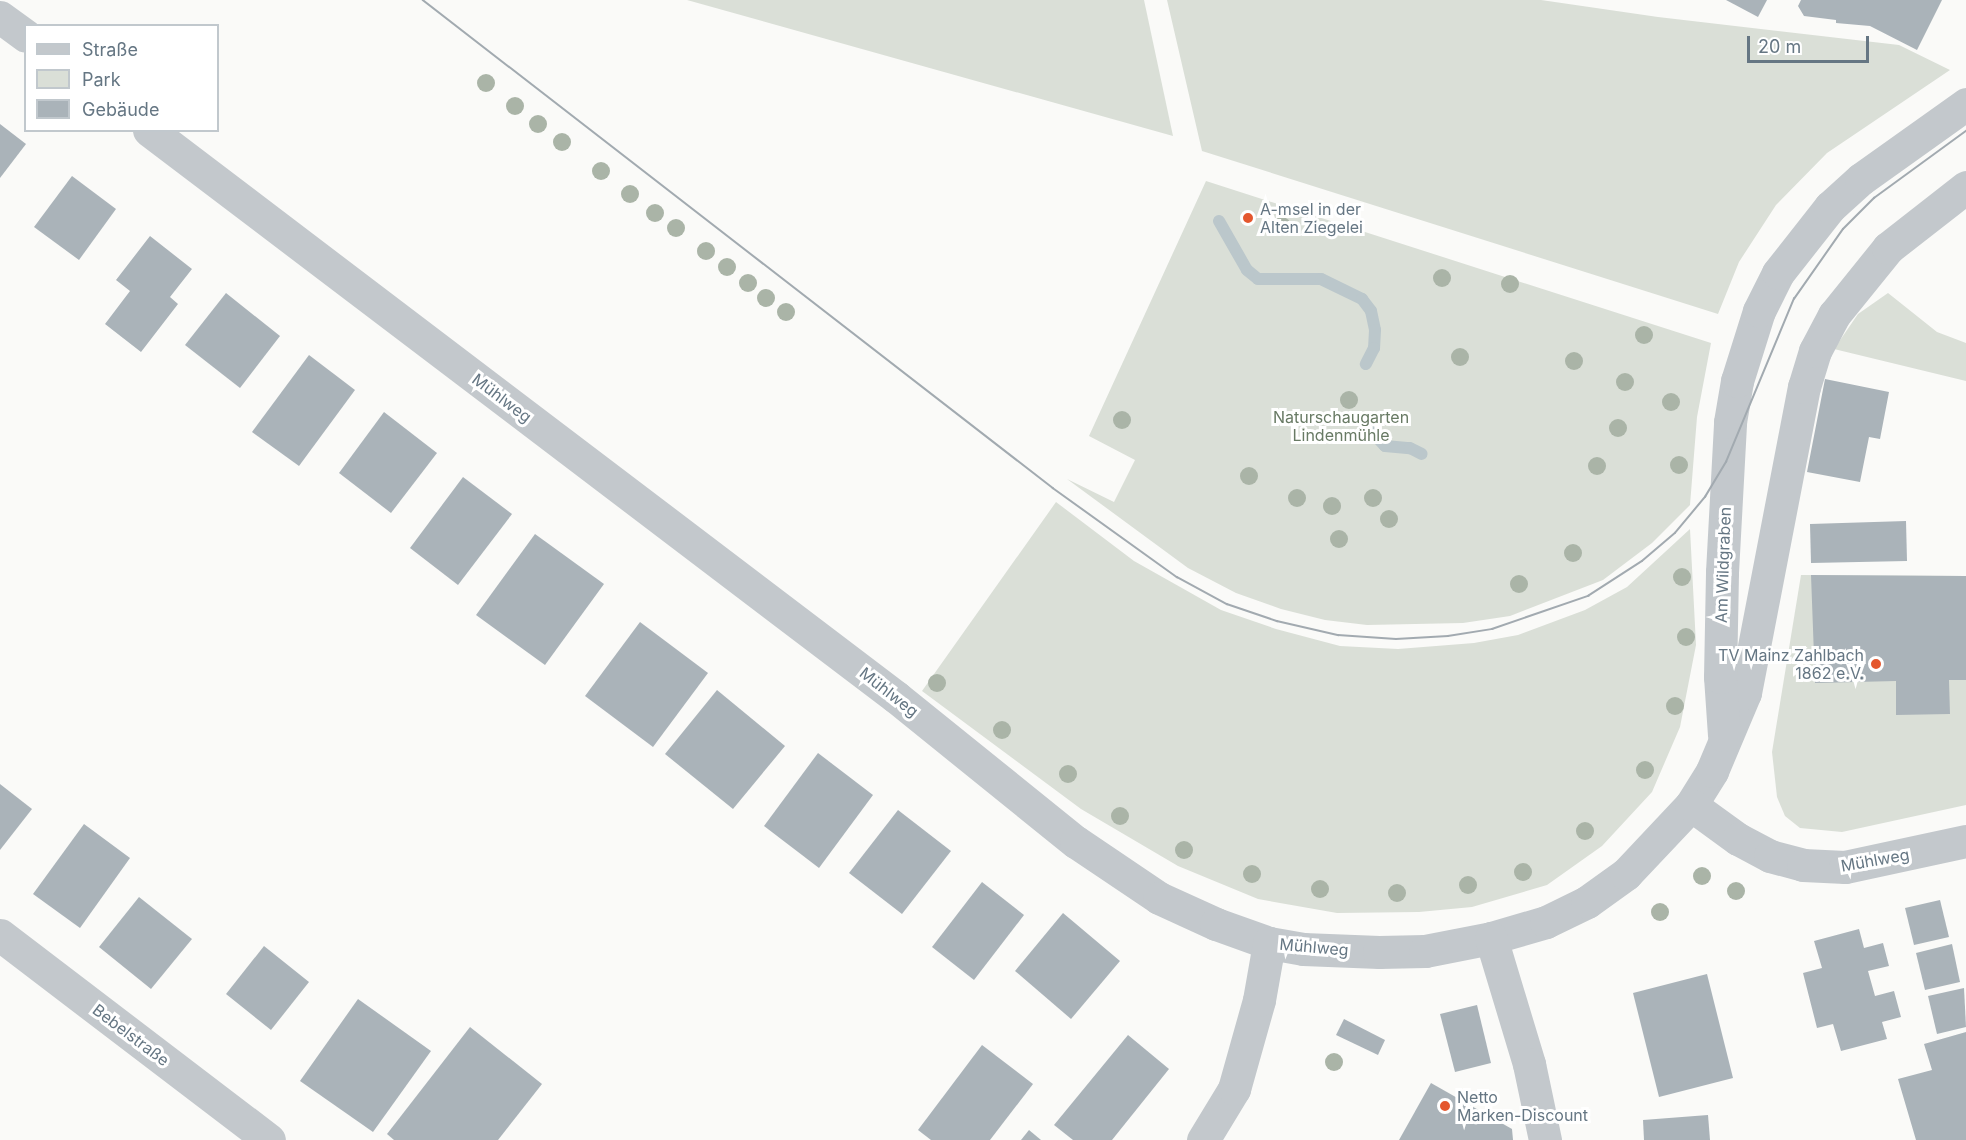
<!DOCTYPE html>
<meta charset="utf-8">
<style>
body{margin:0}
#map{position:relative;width:1966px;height:1140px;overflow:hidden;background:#fafaf8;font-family:Inter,sans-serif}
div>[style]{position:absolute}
.green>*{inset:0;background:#dadfd7}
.stream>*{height:12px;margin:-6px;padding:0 6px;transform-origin:6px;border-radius:6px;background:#bbc7cb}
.building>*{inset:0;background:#aab3b9}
.minor>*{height:33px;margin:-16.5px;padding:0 16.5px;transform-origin:16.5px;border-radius:16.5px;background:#c3c8cc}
.tram>*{height:1.5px;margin:-0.75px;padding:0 0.75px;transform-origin:0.75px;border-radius:0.75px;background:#a2aab0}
.trees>*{width:18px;height:18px;margin:-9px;border-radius:50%;background:#aab4a7}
.dots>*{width:16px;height:16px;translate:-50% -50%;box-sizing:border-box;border:3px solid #fff;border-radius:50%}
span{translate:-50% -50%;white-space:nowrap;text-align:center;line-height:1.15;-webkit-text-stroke:6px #fff;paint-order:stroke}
.poi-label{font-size:16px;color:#657683}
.left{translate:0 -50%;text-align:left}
.right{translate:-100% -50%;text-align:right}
.street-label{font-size:16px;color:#657683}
.park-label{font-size:16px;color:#687a64}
.legend{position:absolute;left:24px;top:24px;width:195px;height:108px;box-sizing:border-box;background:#fff;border:2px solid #c1c8cd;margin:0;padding:8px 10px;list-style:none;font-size:18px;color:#657683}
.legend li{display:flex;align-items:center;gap:12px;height:30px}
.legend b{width:30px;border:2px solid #c1c8cd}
.scale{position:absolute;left:1747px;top:36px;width:122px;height:27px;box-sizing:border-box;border:3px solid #657683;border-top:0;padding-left:8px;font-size:18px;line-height:21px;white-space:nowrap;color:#657683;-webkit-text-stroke:4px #fff;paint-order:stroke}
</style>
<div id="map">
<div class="green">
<i style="clip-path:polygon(687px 0,1144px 0,1173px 136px)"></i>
<i style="clip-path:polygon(1167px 0,1541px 0,1658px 17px,1899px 45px,1950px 70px,1827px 153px,1776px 205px,1739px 262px,1718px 314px,1202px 151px)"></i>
<i style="clip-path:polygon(1206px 181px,1711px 343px,1697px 417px,1690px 505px,1652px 543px,1603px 580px,1510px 616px,1463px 623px,1367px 625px,1325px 620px,1281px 609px,1236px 593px,1188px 568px,1067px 479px,1114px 502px,1135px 460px,1089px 436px)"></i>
<i style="clip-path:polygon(1888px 293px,1937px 332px,1966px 343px,1966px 381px,1834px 349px,1858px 314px)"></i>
<i style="clip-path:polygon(1056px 502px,1134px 561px,1221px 610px,1276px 629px,1340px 646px,1398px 649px,1474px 643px,1518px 635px,1585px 610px,1627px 587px,1690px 529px,1696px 645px,1680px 727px,1652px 792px,1602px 846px,1547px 885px,1472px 907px,1419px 912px,1337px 913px,1258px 899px,1178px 866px,1081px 809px,922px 691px)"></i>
<i style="clip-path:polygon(1801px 575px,1966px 576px,1966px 805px,1842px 832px,1800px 828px,1785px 816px,1777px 797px,1772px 752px)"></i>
</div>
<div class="stream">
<i style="left:1219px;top:221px;width:56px;rotate:60.3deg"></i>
<i style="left:1247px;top:270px;width:14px;rotate:39deg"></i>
<i style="left:1258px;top:279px;width:63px"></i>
<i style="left:1321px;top:279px;width:46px;rotate:26deg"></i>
<i style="left:1362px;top:299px;width:15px;rotate:53deg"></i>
<i style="left:1371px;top:311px;width:19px;rotate:78deg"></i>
<i style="left:1375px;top:330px;width:18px;rotate:93deg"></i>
<i style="left:1374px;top:348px;width:18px;rotate:117deg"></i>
<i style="left:1372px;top:432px;width:19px;rotate:47deg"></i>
<i style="left:1385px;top:446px;width:25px;rotate:5deg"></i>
<i style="left:1410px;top:448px;width:13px;rotate:27deg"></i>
</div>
<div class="building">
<i style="clip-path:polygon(1726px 0,1767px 0,1758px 17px)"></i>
<i style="clip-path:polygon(1801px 0,1942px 0,1917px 50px,1870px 26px,1836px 23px,1836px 20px,1804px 16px,1798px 6px)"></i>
<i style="clip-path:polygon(0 124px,26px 144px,0 178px)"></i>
<i style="clip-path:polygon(72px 176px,116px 209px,79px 260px,34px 227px)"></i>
<i style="clip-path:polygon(150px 236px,192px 269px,170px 297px,178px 304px,141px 352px,105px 324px,130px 291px,116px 280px)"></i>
<i style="clip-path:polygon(226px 293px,280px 336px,240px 388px,185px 345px)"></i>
<i style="clip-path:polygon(309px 355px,355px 390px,299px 466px,252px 432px)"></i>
<i style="clip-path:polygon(1825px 379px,1889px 392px,1880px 439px,1869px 437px,1860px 482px,1807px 472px)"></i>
<i style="clip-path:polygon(384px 412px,437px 453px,391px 513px,339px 473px)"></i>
<i style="clip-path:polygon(463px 477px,512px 514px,458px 585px,410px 548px)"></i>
<i style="clip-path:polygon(1906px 521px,1907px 561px,1811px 563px,1810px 524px)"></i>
<i style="clip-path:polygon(535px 534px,604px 584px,545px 665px,476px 615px)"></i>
<i style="clip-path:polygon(1811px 575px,1966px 576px,1966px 680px,1949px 680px,1950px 714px,1896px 715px,1896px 681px,1815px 683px)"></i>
<i style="clip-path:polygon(640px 622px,708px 673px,653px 747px,585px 696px)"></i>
<i style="clip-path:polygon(717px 690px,785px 746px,733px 809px,665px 754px)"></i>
<i style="clip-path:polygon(818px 753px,873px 795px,819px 868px,764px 826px)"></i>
<i style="clip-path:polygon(0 784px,32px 809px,0 850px)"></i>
<i style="clip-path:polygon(898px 810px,951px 851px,902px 914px,849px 873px)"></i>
<i style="clip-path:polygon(84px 824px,130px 858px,80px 928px,33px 894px)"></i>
<i style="clip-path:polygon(982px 882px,1024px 915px,974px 980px,932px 947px)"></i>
<i style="clip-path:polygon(139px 897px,192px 939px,151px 989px,99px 947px)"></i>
<i style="clip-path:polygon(1940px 900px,1949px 937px,1914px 945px,1905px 908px)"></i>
<i style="clip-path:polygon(1063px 913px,1120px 961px,1071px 1019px,1015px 971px)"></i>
<i style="clip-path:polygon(1859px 929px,1864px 948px,1883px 943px,1889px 966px,1868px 971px,1875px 996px,1894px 991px,1901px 1017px,1882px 1022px,1887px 1039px,1841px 1051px,1833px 1024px,1817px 1028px,1803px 973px,1822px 968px,1814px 941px)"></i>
<i style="clip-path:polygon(1952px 944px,1960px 982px,1925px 990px,1916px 953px)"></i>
<i style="clip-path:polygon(264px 946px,309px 982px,271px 1030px,226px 994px)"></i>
<i style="clip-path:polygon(1707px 974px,1733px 1078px,1659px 1097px,1633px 993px)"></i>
<i style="clip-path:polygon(1964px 988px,1966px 1027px,1937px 1034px,1928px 996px)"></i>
<i style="clip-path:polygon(358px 999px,431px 1051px,373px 1132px,300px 1081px)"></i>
<i style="clip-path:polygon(1477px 1005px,1491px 1063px,1455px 1072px,1440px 1014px)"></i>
<i style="clip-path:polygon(1344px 1019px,1385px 1040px,1378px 1055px,1336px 1035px)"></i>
<i style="clip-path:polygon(470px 1027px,542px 1084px,498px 1140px,394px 1140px,387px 1134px)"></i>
<i style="clip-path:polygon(1966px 1032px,1966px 1140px,1916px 1140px,1898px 1079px,1932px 1070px,1924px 1044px)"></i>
<i style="clip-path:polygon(1128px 1035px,1169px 1069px,1112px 1140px,1073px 1140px,1054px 1125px)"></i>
<i style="clip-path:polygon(982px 1045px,1033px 1084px,990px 1140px,931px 1140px,918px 1130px)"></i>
<i style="clip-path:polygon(1431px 1083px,1512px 1129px,1513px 1140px,1399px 1140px)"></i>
<i style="clip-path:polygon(1708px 1115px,1710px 1140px,1644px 1140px,1643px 1120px)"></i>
<i style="clip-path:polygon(1029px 1130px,1041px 1140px,1021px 1140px)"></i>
</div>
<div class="minor">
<i style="left:0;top:17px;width:32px;rotate:36deg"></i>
<i style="left:149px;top:130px;width:938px;rotate:37.2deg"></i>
<i style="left:896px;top:697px;width:231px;rotate:38.9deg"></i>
<i style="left:1076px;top:842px;width:100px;rotate:34deg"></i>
<i style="left:1159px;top:898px;width:63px;rotate:24.5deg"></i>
<i style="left:1216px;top:924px;width:56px;rotate:19.7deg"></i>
<i style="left:1269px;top:943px;width:35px;rotate:10deg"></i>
<i style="left:1303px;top:949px;width:76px;rotate:2.3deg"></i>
<i style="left:1379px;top:952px;width:46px;rotate:-1.2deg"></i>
<i style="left:1425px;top:951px;width:67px;rotate:-11.1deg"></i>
<i style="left:1491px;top:938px;width:57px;rotate:-16.2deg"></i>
<i style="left:1546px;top:922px;width:46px;rotate:-26deg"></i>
<i style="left:1587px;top:902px;width:48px;rotate:-35.7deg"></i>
<i style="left:1626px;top:874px;width:95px;rotate:-46.7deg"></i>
<i style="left:1691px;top:805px;width:40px;rotate:-58deg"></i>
<i style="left:1712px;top:771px;width:85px;rotate:-67.1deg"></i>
<i style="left:1745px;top:693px;width:312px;rotate:-79.1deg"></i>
<i style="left:1804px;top:387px;width:38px;rotate:-73deg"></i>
<i style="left:1815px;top:351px;width:41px;rotate:-62.2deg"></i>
<i style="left:1834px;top:315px;width:86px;rotate:-51.1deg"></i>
<i style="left:1888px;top:248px;width:99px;rotate:-38deg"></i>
<i style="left:1724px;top:735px;width:58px;rotate:-93.9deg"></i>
<i style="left:1720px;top:677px;width:105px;rotate:-88.9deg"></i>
<i style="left:1722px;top:572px;width:150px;rotate:-86.9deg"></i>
<i style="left:1730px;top:422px;width:42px;rotate:-80.3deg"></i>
<i style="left:1737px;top:381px;width:73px;rotate:-72.6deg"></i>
<i style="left:1759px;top:311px;width:42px;rotate:-63.4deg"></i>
<i style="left:1778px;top:273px;width:84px;rotate:-51.8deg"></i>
<i style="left:1830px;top:207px;width:42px;rotate:-42.1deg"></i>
<i style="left:1861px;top:179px;width:129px;rotate:-35.5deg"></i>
<i style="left:1691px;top:805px;width:58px;rotate:35.9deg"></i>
<i style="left:1738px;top:839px;width:36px;rotate:28deg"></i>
<i style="left:1770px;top:856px;width:34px;rotate:15deg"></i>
<i style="left:1803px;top:865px;width:42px;rotate:2.7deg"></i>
<i style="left:1845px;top:867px;width:124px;rotate:-12.1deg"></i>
<i style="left:0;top:935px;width:338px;rotate:37.3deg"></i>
<i style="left:1491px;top:938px;width:132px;rotate:73.2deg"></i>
<i style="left:1529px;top:1064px;width:78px;rotate:78.1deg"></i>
<i style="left:1203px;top:1140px;width:60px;rotate:-58.7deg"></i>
<i style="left:1234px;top:1089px;width:92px;rotate:-74.3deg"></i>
<i style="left:1259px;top:1000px;width:58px;rotate:-80deg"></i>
</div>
<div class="tram">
<i style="left:423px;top:0;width:797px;rotate:37.76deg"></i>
<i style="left:1053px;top:488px;width:153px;rotate:35.7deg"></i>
<i style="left:1177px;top:577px;width:57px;rotate:28.4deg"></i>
<i style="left:1227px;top:604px;width:53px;rotate:18.8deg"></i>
<i style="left:1277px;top:621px;width:63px;rotate:12.9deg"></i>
<i style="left:1338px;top:635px;width:58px;rotate:3.9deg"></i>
<i style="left:1396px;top:639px;width:52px;rotate:-3.3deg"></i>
<i style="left:1448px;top:636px;width:45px;rotate:-9deg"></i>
<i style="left:1492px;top:629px;width:102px;rotate:-19deg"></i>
<i style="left:1588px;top:596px;width:64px;rotate:-32.9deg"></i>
<i style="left:1642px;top:561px;width:43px;rotate:-40.3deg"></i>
<i style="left:1675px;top:533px;width:47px;rotate:-50.2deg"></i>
<i style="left:1705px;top:497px;width:41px;rotate:-59deg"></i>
<i style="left:1726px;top:462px;width:177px;rotate:-67.4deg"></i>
<i style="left:1794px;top:299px;width:85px;rotate:-55deg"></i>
<i style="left:1843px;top:229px;width:44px;rotate:-45deg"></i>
<i style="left:1874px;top:198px;width:114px;rotate:-36.1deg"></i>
</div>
<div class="trees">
<i style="left:486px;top:83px"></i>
<i style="left:515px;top:106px"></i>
<i style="left:538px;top:124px"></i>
<i style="left:562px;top:142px"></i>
<i style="left:601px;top:171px"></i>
<i style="left:630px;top:194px"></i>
<i style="left:655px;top:213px"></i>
<i style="left:1282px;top:226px"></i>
<i style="left:676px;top:228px"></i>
<i style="left:706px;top:251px"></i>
<i style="left:727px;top:267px"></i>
<i style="left:1442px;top:278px"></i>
<i style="left:748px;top:283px"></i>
<i style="left:1510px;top:284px"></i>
<i style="left:766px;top:298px"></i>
<i style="left:786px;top:312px"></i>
<i style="left:1644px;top:335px"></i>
<i style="left:1460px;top:357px"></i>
<i style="left:1574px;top:361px"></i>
<i style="left:1625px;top:382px"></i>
<i style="left:1349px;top:400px"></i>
<i style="left:1671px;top:402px"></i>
<i style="left:1122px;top:420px"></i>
<i style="left:1618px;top:428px"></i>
<i style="left:1679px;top:465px"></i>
<i style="left:1597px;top:466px"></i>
<i style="left:1249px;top:476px"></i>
<i style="left:1297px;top:498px"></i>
<i style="left:1373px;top:498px"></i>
<i style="left:1332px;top:506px"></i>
<i style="left:1389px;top:519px"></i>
<i style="left:1339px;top:539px"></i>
<i style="left:1573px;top:553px"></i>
<i style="left:1682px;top:577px"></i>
<i style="left:1519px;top:584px"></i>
<i style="left:1686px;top:637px"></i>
<i style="left:937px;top:683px"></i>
<i style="left:1675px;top:706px"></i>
<i style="left:1002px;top:730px"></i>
<i style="left:1645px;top:770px"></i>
<i style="left:1068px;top:774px"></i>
<i style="left:1120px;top:816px"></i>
<i style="left:1585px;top:831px"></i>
<i style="left:1184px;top:850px"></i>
<i style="left:1523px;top:872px"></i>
<i style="left:1252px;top:874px"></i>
<i style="left:1702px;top:876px"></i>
<i style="left:1468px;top:885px"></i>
<i style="left:1320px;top:889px"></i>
<i style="left:1736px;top:891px"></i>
<i style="left:1397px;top:893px"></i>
<i style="left:1660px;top:912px"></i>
<i style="left:1334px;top:1062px"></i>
</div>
<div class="dots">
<i style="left:1248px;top:218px;background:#e4572e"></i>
<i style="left:1876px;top:664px;background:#e4572e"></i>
<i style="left:1445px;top:1106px;background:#e4572e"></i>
</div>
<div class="poi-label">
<span class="left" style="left:1260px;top:218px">A-msel in der<br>Alten Ziegelei</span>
<span class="right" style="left:1864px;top:664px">TV Mainz Zahlbach<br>1862 e.V.</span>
<span class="left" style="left:1457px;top:1106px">Netto<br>Marken-Discount</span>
</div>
<div class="street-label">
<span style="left:502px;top:398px;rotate:37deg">Mühlweg</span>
<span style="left:1723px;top:565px;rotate:-88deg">Am Wildgraben</span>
<span style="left:889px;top:692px;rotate:38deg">Mühlweg</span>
<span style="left:1875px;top:860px;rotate:-10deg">Mühlweg</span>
<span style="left:1314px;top:947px;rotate:5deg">Mühlweg</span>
<span style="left:131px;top:1035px;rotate:37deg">Bebelstraße</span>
</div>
<div class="park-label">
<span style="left:1341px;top:426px">Naturschaugarten<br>Lindenmühle</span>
</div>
<ul class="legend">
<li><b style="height:8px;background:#c3c8cc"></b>Straße</li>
<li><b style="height:16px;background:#dadfd7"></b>Park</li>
<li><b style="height:16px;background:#aab3b9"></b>Gebäude</li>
</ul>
<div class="scale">20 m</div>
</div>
